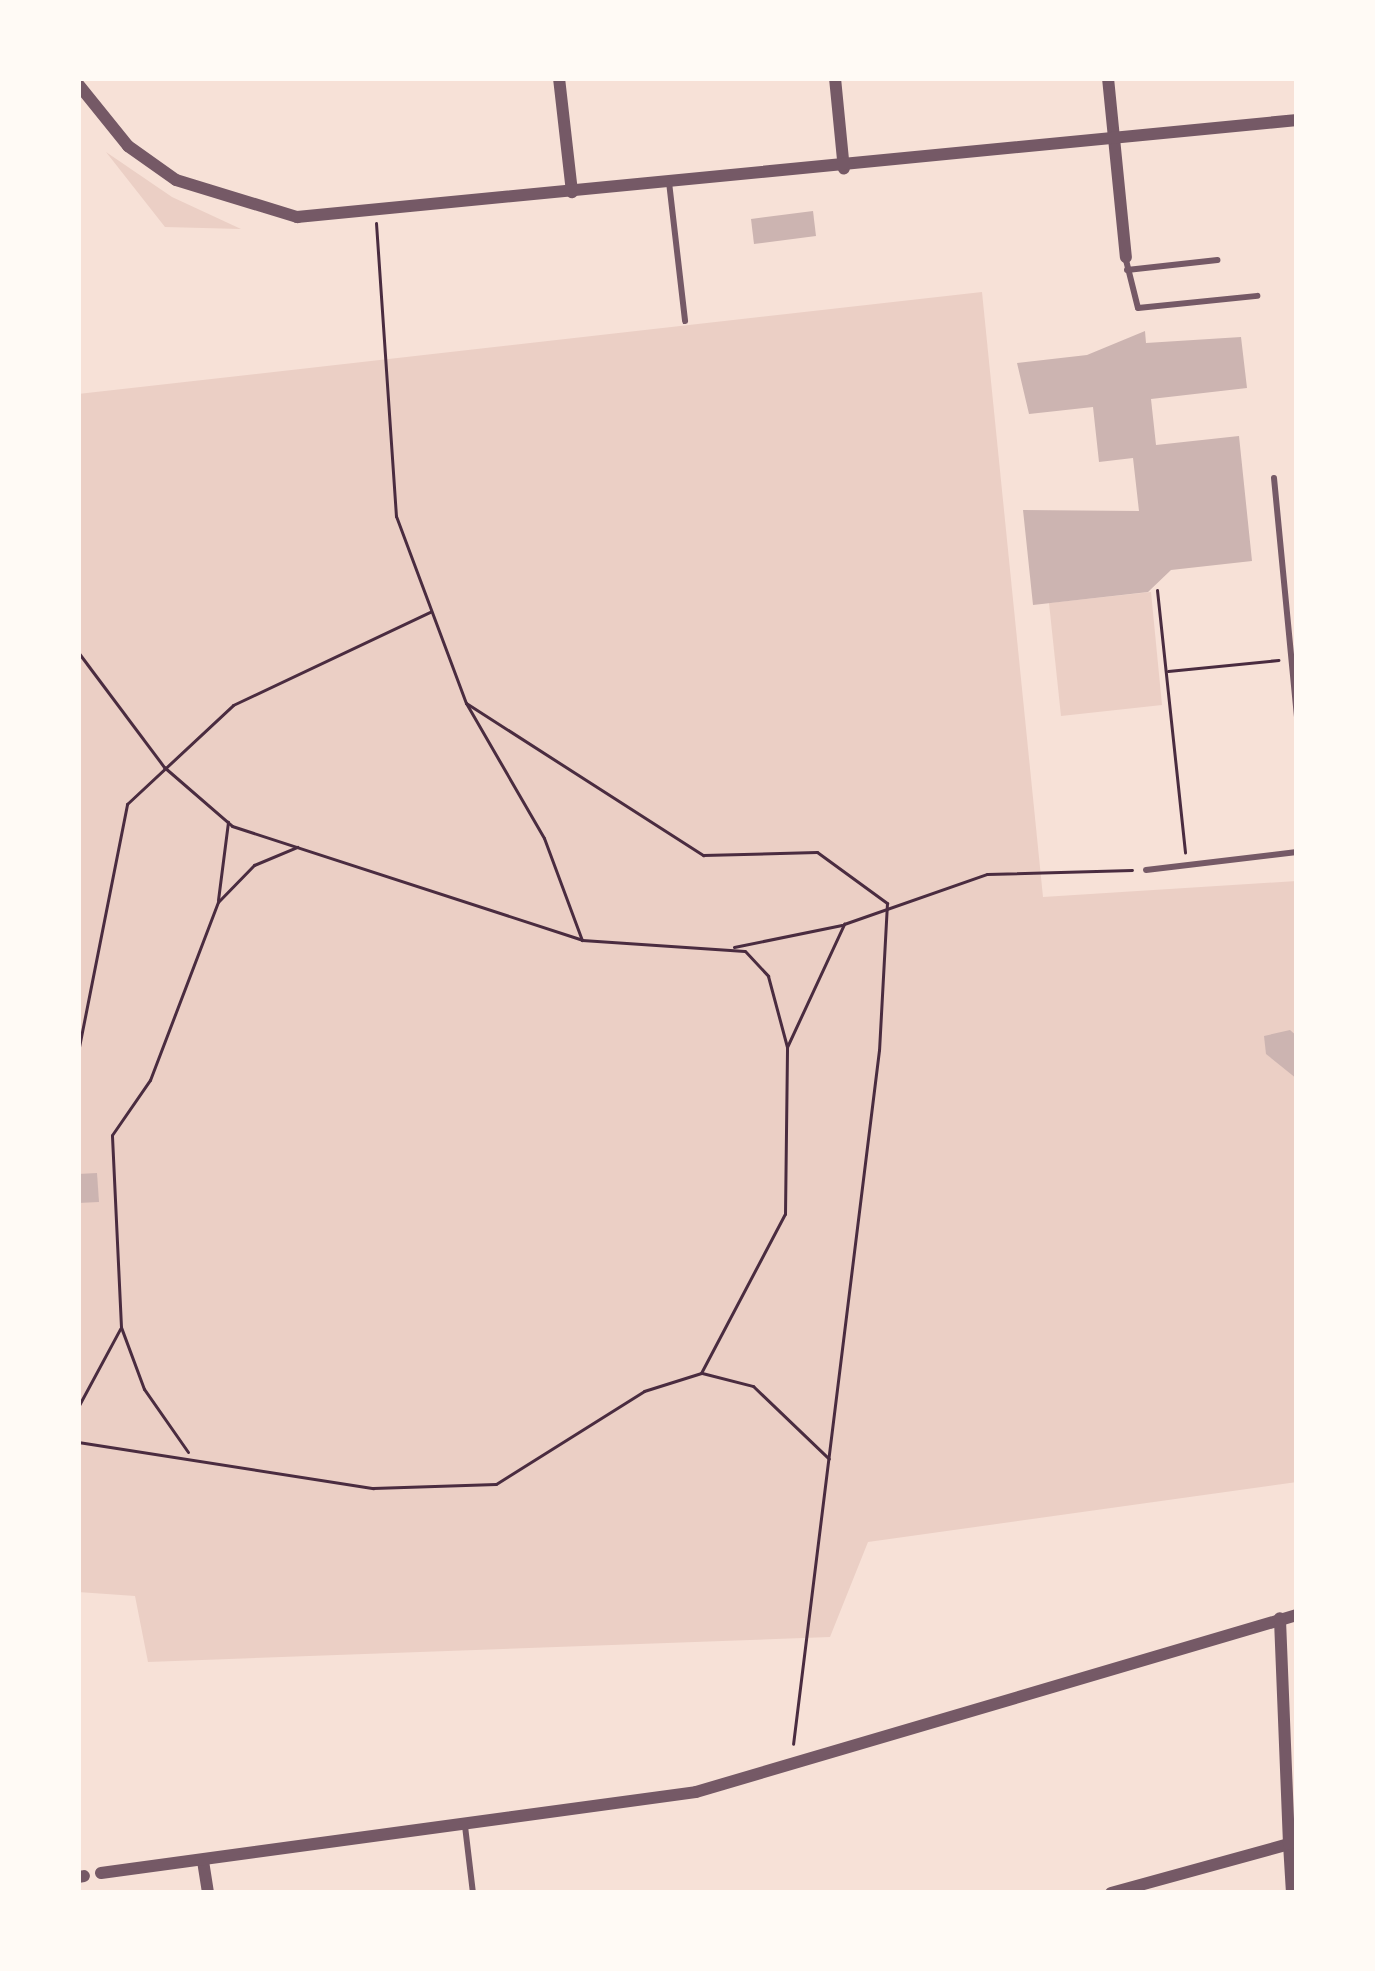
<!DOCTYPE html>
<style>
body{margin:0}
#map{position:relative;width:1375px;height:1971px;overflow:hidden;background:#f7e1d7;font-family:"PT Serif",serif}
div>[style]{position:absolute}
.green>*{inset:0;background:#ebcfc5}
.building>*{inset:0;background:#ccb4b1}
.path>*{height:3px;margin:-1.5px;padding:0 1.5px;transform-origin:1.5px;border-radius:1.5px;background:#4a2c40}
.service>*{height:6px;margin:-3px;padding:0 3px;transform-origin:3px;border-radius:3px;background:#755966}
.minor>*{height:12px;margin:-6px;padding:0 6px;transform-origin:6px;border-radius:6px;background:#755966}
span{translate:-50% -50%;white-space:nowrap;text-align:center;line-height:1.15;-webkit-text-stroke:9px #fffaf5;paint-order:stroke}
.frame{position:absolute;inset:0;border:81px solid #fffaf5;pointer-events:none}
</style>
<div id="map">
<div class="green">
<i style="clip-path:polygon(106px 152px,172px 197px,241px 229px,165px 227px)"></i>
<i style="clip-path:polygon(982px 292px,1043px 897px,1297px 881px,1297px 1482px,868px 1542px,830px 1637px,148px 1662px,135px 1596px,78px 1592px,78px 394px)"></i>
<i style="clip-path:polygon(1151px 592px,1162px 705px,1061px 716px,1049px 603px)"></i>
</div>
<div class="building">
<i style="clip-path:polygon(813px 211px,816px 236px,754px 244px,751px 219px)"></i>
<i style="clip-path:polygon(1145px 331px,1146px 343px,1241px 337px,1247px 388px,1151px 399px,1156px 445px,1239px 436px,1252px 561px,1171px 570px,1148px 592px,1033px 605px,1023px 510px,1139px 511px,1133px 458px,1099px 462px,1093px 407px,1029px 414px,1017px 363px,1087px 355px)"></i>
<i style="clip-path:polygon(1290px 1030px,1297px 1036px,1297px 1079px,1266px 1054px,1264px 1036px)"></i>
<i style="clip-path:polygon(97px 1173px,99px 1202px,78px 1203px,78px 1174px)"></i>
</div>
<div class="path">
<i style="left:376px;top:223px;width:294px;rotate:86.1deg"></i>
<i style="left:396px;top:516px;width:200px;rotate:69.5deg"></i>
<i style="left:466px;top:703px;width:156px;rotate:60deg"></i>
<i style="left:544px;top:838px;width:109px;rotate:69.6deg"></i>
<i style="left:1157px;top:590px;width:264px;rotate:83.9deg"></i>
<i style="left:78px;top:652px;width:144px;rotate:53.2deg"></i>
<i style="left:164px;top:767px;width:90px;rotate:40.9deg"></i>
<i style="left:232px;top:826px;width:368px;rotate:18deg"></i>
<i style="left:582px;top:940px;width:163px;rotate:3.9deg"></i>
<i style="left:745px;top:951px;width:34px;rotate:47deg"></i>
<i style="left:768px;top:976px;width:73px;rotate:75deg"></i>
<i style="left:1168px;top:671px;width:111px;rotate:-5.7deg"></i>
<i style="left:466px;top:703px;width:282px;rotate:32.7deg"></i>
<i style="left:703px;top:855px;width:114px;rotate:-1.5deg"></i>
<i style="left:817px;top:852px;width:87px;rotate:36.1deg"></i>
<i style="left:887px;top:903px;width:147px;rotate:93.1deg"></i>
<i style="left:879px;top:1050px;width:699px;rotate:97.06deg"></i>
<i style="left:218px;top:900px;width:79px;rotate:-82.7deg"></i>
<i style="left:734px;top:947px;width:110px;rotate:-11.5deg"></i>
<i style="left:78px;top:1052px;width:253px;rotate:-78.8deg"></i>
<i style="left:127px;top:804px;width:145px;rotate:-43deg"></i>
<i style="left:233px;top:705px;width:218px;rotate:-25.3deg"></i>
<i style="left:702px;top:1373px;width:53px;rotate:14.3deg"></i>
<i style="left:753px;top:1386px;width:105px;rotate:43.8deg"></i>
<i style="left:78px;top:1407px;width:89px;rotate:-61.7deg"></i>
<i style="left:78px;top:1442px;width:299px;rotate:8.9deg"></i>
<i style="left:373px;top:1488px;width:123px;rotate:-1.9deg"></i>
<i style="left:496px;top:1484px;width:175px;rotate:-32.1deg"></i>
<i style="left:644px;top:1391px;width:60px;rotate:-17.5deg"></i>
<i style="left:701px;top:1373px;width:180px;rotate:-62.2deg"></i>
<i style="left:785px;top:1214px;width:167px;rotate:-89.3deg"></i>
<i style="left:787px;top:1047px;width:136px;rotate:-65.1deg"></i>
<i style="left:844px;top:924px;width:151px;rotate:-19.3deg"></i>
<i style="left:987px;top:874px;width:145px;rotate:-1.6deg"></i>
<i style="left:188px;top:1452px;width:77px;rotate:-124.9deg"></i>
<i style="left:144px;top:1389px;width:66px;rotate:-110.4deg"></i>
<i style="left:121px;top:1327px;width:192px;rotate:-92.7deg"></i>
<i style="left:112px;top:1135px;width:67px;rotate:-55.4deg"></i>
<i style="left:150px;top:1080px;width:191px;rotate:-69.1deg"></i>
<i style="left:218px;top:902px;width:52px;rotate:-45.8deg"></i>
<i style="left:254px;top:865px;width:47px;rotate:-22.7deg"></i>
</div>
<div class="service">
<i style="left:669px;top:182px;width:140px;rotate:83.4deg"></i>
<i style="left:1126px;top:260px;width:49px;rotate:76deg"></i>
<i style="left:1138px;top:308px;width:120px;rotate:-5.8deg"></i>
<i style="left:1127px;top:270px;width:91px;rotate:-6.3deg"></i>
<i style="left:1274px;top:478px;width:240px;rotate:84.5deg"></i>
<i style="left:1146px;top:870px;width:152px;rotate:-6.8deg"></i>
<i style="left:465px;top:1826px;width:67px;rotate:83.2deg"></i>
</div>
<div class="minor">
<i style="left:559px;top:78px;width:115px;rotate:83.5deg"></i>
<i style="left:835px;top:78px;width:91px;rotate:84.4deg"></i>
<i style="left:1108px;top:78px;width:180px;rotate:84.3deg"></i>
<i style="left:78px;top:84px;width:80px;rotate:51.1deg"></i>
<i style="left:128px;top:146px;width:59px;rotate:35.3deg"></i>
<i style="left:176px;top:180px;width:127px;rotate:17deg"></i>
<i style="left:297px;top:217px;width:1005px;rotate:-5.54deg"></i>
<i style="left:1289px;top:1844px;width:49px;rotate:86.5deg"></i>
<i style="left:203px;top:1861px;width:32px;rotate:81deg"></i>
<i style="left:101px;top:1873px;width:600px;rotate:-7.75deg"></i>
<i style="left:696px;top:1792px;width:627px;rotate:-16.41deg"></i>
<i style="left:78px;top:1877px;width:6px;rotate:-9deg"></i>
<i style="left:1111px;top:1893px;width:185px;rotate:-15.4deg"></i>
<i style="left:1289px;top:1844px;width:226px;rotate:-92.3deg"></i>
</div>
<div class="frame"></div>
</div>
